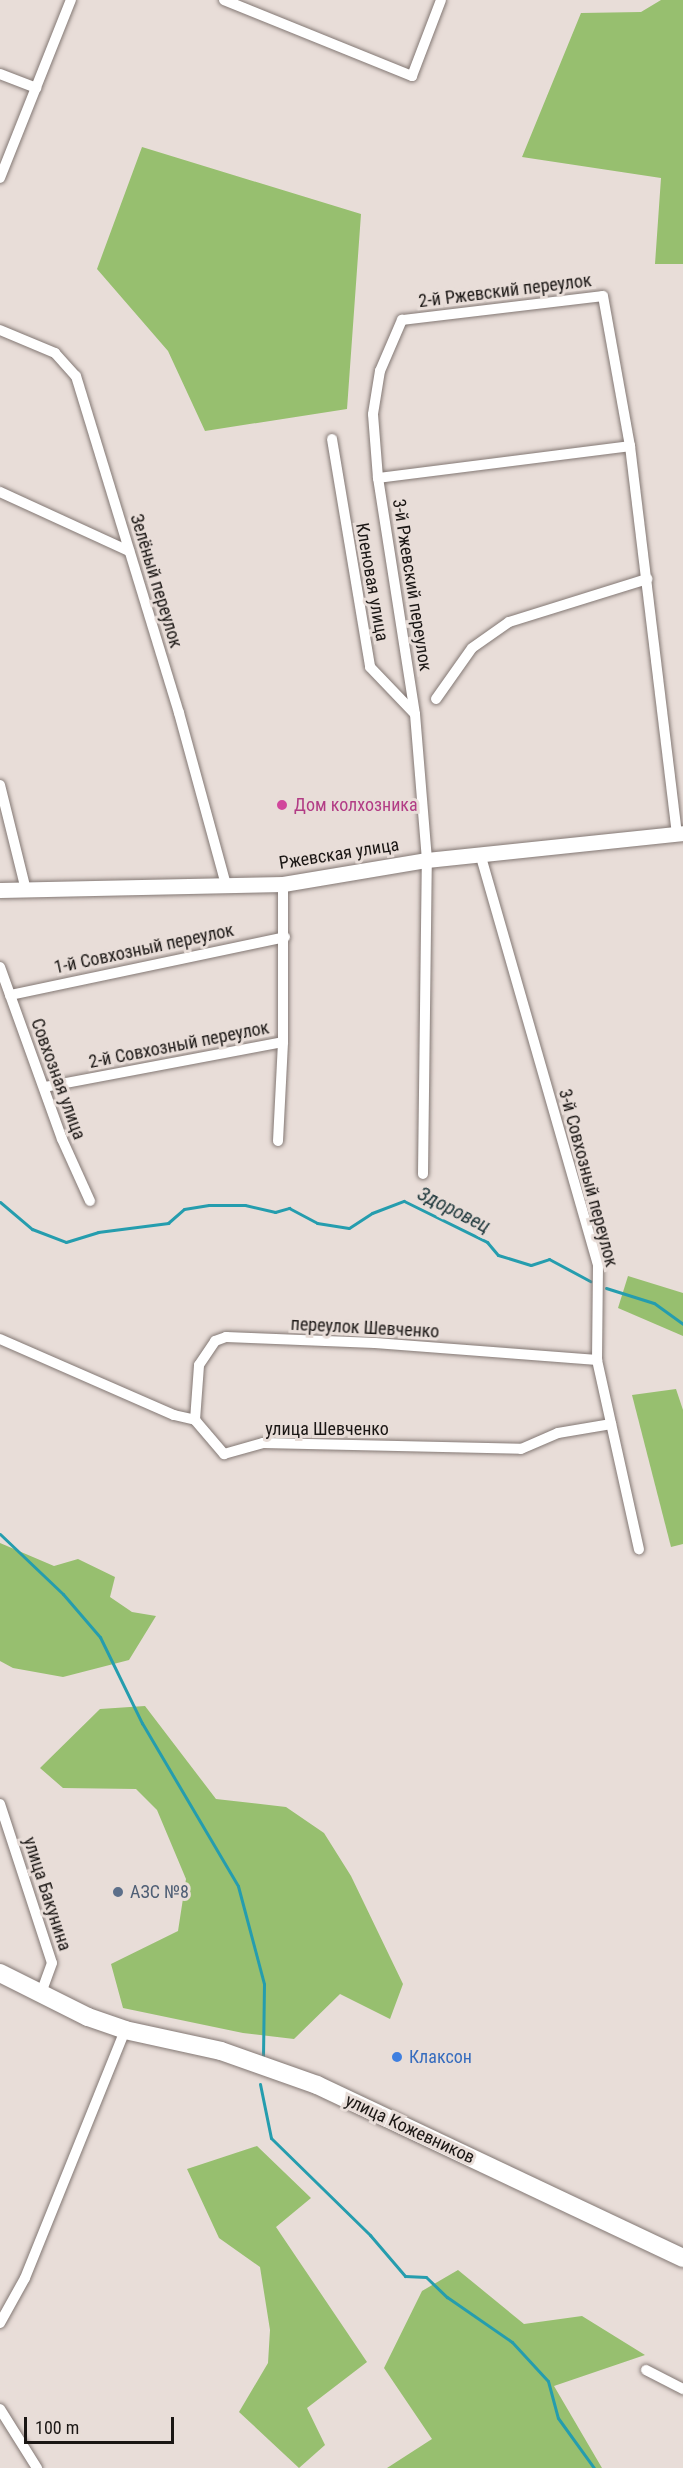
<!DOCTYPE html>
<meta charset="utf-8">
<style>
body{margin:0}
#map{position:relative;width:683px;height:2468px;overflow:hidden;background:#e8ddd8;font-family:"Roboto Condensed",sans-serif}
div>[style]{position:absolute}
.green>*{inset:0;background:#97bf6f}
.stream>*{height:3px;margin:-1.5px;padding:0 1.5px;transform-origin:1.5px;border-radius:1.5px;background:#259dae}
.roads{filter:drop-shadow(0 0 2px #837874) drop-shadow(0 0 2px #837874)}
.minor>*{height:10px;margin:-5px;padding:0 5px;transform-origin:5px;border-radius:5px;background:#fff}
.secondary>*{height:15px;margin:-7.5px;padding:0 7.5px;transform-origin:7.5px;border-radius:7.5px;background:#fff}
.primary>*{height:18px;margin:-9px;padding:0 9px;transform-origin:9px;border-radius:9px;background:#fff}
.dots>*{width:16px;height:16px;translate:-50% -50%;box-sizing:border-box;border:3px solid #e8ddd8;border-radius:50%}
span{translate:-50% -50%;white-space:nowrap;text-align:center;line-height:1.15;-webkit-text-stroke:6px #e8ddd8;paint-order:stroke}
.street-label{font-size:18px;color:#1a1614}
.hotel-label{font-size:18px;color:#b23c85}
.left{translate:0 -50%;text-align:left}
.service-label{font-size:18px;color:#4e5e75}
.shop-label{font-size:18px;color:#366cbe}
.water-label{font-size:20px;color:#20393d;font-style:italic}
.scale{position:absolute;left:24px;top:2417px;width:150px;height:27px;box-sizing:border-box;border:3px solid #1a1614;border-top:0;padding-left:8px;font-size:18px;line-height:21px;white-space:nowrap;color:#1a1614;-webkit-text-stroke:4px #e8ddd8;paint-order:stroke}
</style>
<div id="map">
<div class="green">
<i style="clip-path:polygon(661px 0,683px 0,683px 264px,655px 264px,661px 178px,522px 157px,581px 13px,641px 12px)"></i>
<i style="clip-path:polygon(142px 147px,361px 214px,347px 409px,205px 431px,168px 351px,97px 269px)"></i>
<i style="clip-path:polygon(628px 1276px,683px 1293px,683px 1336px,618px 1308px)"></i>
<i style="clip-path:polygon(676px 1389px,683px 1410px,683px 1544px,671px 1547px,632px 1395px)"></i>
<i style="clip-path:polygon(0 1543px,54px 1566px,78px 1559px,115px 1577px,110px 1597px,132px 1612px,156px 1616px,129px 1660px,63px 1677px,13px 1668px,0 1661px)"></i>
<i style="clip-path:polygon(145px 1706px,216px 1799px,286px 1807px,324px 1833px,351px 1876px,403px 1984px,390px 2019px,340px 1994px,294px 2039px,243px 2033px,123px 2008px,111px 1964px,178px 1931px,186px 1879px,157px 1810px,136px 1789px,63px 1788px,40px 1768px,100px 1709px)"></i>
<i style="clip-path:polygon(257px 2146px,311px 2198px,276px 2227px,367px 2362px,307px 2408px,325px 2445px,299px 2468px,239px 2412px,268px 2363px,270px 2330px,260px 2267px,219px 2238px,187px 2169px)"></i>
<i style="clip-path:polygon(458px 2270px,524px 2324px,582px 2316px,645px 2355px,554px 2386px,602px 2468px,387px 2468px,432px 2439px,384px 2368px,422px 2291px)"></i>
</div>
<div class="stream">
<i style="left:0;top:1202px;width:42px;rotate:40.2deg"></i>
<i style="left:32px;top:1229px;width:36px;rotate:21deg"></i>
<i style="left:66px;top:1242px;width:34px;rotate:-17deg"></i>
<i style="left:98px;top:1232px;width:71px;rotate:-7.3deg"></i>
<i style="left:168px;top:1223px;width:21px;rotate:-41deg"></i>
<i style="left:184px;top:1209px;width:25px;rotate:-9deg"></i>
<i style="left:209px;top:1205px;width:36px"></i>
<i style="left:245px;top:1205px;width:31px;rotate:13deg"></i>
<i style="left:275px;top:1212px;width:15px;rotate:-16deg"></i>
<i style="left:289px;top:1208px;width:32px;rotate:28deg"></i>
<i style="left:317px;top:1223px;width:32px;rotate:9deg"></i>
<i style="left:349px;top:1228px;width:27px;rotate:-33deg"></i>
<i style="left:372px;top:1213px;width:34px;rotate:-21deg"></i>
<i style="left:404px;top:1201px;width:93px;rotate:26.3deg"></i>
<i style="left:487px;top:1242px;width:17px;rotate:50deg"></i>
<i style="left:498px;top:1255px;width:34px;rotate:17deg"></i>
<i style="left:531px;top:1265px;width:19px;rotate:-18deg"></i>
<i style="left:549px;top:1259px;width:47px;rotate:28.2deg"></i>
<i style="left:606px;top:1288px;width:50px;rotate:17.4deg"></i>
<i style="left:654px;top:1303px;width:36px;rotate:36deg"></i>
<i style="left:0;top:1534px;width:87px;rotate:43.6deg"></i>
<i style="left:63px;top:1594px;width:57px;rotate:49.3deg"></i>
<i style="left:100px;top:1637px;width:96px;rotate:64deg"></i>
<i style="left:142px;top:1723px;width:189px;rotate:59.5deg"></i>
<i style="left:238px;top:1886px;width:101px;rotate:75.1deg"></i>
<i style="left:264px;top:1984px;width:72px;rotate:90.8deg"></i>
<i style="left:260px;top:2084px;width:55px;rotate:78.5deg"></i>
<i style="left:271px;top:2138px;width:139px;rotate:44.4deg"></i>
<i style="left:370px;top:2235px;width:54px;rotate:49.5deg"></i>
<i style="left:405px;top:2276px;width:21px;rotate:3deg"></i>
<i style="left:426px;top:2277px;width:29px;rotate:44deg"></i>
<i style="left:447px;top:2297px;width:79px;rotate:34.7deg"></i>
<i style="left:512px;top:2342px;width:53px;rotate:47.3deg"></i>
<i style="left:548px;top:2381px;width:38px;rotate:75deg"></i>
<i style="left:558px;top:2418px;width:62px;rotate:54.2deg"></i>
</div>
<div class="roads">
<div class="minor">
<i style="left:224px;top:0;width:203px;rotate:22deg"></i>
<i style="left:412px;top:76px;width:81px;rotate:-69.1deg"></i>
<i style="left:0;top:74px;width:39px;rotate:21deg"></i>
<i style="left:0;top:178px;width:192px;rotate:-68.3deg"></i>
<i style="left:0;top:330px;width:60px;rotate:22.7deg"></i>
<i style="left:55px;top:353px;width:31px;rotate:48deg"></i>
<i style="left:76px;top:376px;width:352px;rotate:73deg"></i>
<i style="left:179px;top:713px;width:178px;rotate:74.7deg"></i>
<i style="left:332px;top:439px;width:231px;rotate:80.5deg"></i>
<i style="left:370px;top:667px;width:65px;rotate:46.2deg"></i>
<i style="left:378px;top:478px;width:254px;rotate:-7.2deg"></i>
<i style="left:0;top:492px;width:142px;rotate:24.6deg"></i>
<i style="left:436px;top:699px;width:62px;rotate:-54.8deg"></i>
<i style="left:472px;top:648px;width:45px;rotate:-35.1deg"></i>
<i style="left:509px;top:622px;width:145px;rotate:-17.3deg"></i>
<i style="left:0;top:785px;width:108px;rotate:76.1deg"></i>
<i style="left:481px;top:857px;width:424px;rotate:74deg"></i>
<i style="left:598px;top:1265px;width:95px;rotate:90.6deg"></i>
<i style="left:597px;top:1360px;width:194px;rotate:77.5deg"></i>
<i style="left:0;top:967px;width:183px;rotate:70.2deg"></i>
<i style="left:62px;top:1139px;width:68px;rotate:65.7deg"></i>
<i style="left:10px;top:995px;width:281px;rotate:-11.9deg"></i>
<i style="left:45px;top:1087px;width:242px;rotate:-10.7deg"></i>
<i style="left:278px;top:1141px;width:99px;rotate:-87.1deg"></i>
<i style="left:283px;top:1042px;width:158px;rotate:-90deg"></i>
<i style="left:423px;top:1174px;width:314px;rotate:-89.3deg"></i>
<i style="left:427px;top:860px;width:146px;rotate:-94.7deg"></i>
<i style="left:415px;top:714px;width:239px;rotate:-98.9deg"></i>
<i style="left:378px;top:478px;width:64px;rotate:-94.5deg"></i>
<i style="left:373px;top:414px;width:44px;rotate:-80.8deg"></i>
<i style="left:380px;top:371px;width:56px;rotate:-66.7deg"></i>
<i style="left:402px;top:320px;width:202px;rotate:-6.8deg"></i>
<i style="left:603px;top:296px;width:152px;rotate:79.8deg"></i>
<i style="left:630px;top:446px;width:391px;rotate:83.1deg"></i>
<i style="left:0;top:1339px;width:190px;rotate:23.6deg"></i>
<i style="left:174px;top:1415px;width:22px;rotate:13deg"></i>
<i style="left:195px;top:1420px;width:45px;rotate:49.5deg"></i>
<i style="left:224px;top:1454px;width:41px;rotate:-15.8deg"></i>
<i style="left:263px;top:1443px;width:258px;rotate:1.3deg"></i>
<i style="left:521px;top:1449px;width:40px;rotate:-23.4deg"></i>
<i style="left:558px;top:1433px;width:54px;rotate:-9.6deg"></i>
<i style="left:195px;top:1420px;width:55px;rotate:-85.8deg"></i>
<i style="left:199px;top:1365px;width:29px;rotate:-56deg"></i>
<i style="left:215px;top:1341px;width:12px;rotate:-20deg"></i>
<i style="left:226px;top:1337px;width:149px;rotate:2.3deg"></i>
<i style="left:375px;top:1343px;width:223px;rotate:4.4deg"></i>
<i style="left:0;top:1804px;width:167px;rotate:71.9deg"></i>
<i style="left:52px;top:1963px;width:32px;rotate:110deg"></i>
<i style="left:0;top:2323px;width:51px;rotate:-60.9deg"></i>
<i style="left:25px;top:2278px;width:267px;rotate:-68deg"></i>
<i style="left:646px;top:2370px;width:42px;rotate:27.2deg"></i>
<i style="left:0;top:2409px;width:70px;rotate:57.9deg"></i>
</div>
<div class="secondary">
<i style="left:0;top:890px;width:283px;rotate:-1.2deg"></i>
<i style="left:283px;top:884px;width:146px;rotate:-9.5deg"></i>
<i style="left:427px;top:860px;width:257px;rotate:-6deg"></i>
</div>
<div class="primary">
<i style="left:0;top:1973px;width:98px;rotate:26.6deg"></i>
<i style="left:88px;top:2017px;width:39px;rotate:19deg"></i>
<i style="left:125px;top:2030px;width:98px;rotate:12.3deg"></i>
<i style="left:221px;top:2051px;width:102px;rotate:19.5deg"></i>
<i style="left:317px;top:2085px;width:405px;rotate:25.3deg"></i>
</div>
</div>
<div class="dots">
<i style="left:282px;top:805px;background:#d1479c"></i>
<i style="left:118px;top:1892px;background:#5c6f8a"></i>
<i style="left:397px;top:2057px;background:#3f7fe0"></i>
</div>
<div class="street-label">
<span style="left:505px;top:291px;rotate:-7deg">2-й Ржевский переулок</span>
<span style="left:156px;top:581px;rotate:73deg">Зелёный переулок</span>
<span style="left:372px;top:582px;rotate:80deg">Кленовая улица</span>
<span style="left:412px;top:585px;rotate:81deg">3-й Ржевский переулок</span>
<span style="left:339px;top:854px;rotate:-9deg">Ржевская улица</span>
<span style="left:144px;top:949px;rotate:-12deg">1-й Совхозный переулок</span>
<span style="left:179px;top:1045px;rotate:-11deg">2-й Совхозный переулок</span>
<span style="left:58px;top:1079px;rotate:70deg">Совхозная улица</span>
<span style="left:588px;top:1178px;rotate:75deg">3-й Совхозный переулок</span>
<span style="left:365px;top:1328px;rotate:3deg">переулок Шевченко</span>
<span style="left:327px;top:1429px">улица Шевченко</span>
<span style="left:47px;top:1894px;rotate:72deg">улица Бакунина</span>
<span style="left:410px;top:2129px;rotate:25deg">улица Кожевников</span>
</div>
<div class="hotel-label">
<span class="left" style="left:294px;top:805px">Дом колхозника</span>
</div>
<div class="service-label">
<span class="left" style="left:130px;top:1892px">АЗС №8</span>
</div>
<div class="shop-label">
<span class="left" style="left:409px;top:2057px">Клаксон</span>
</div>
<div class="water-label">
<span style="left:454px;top:1210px;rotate:27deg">Здоровец</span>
</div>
<div class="scale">100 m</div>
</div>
